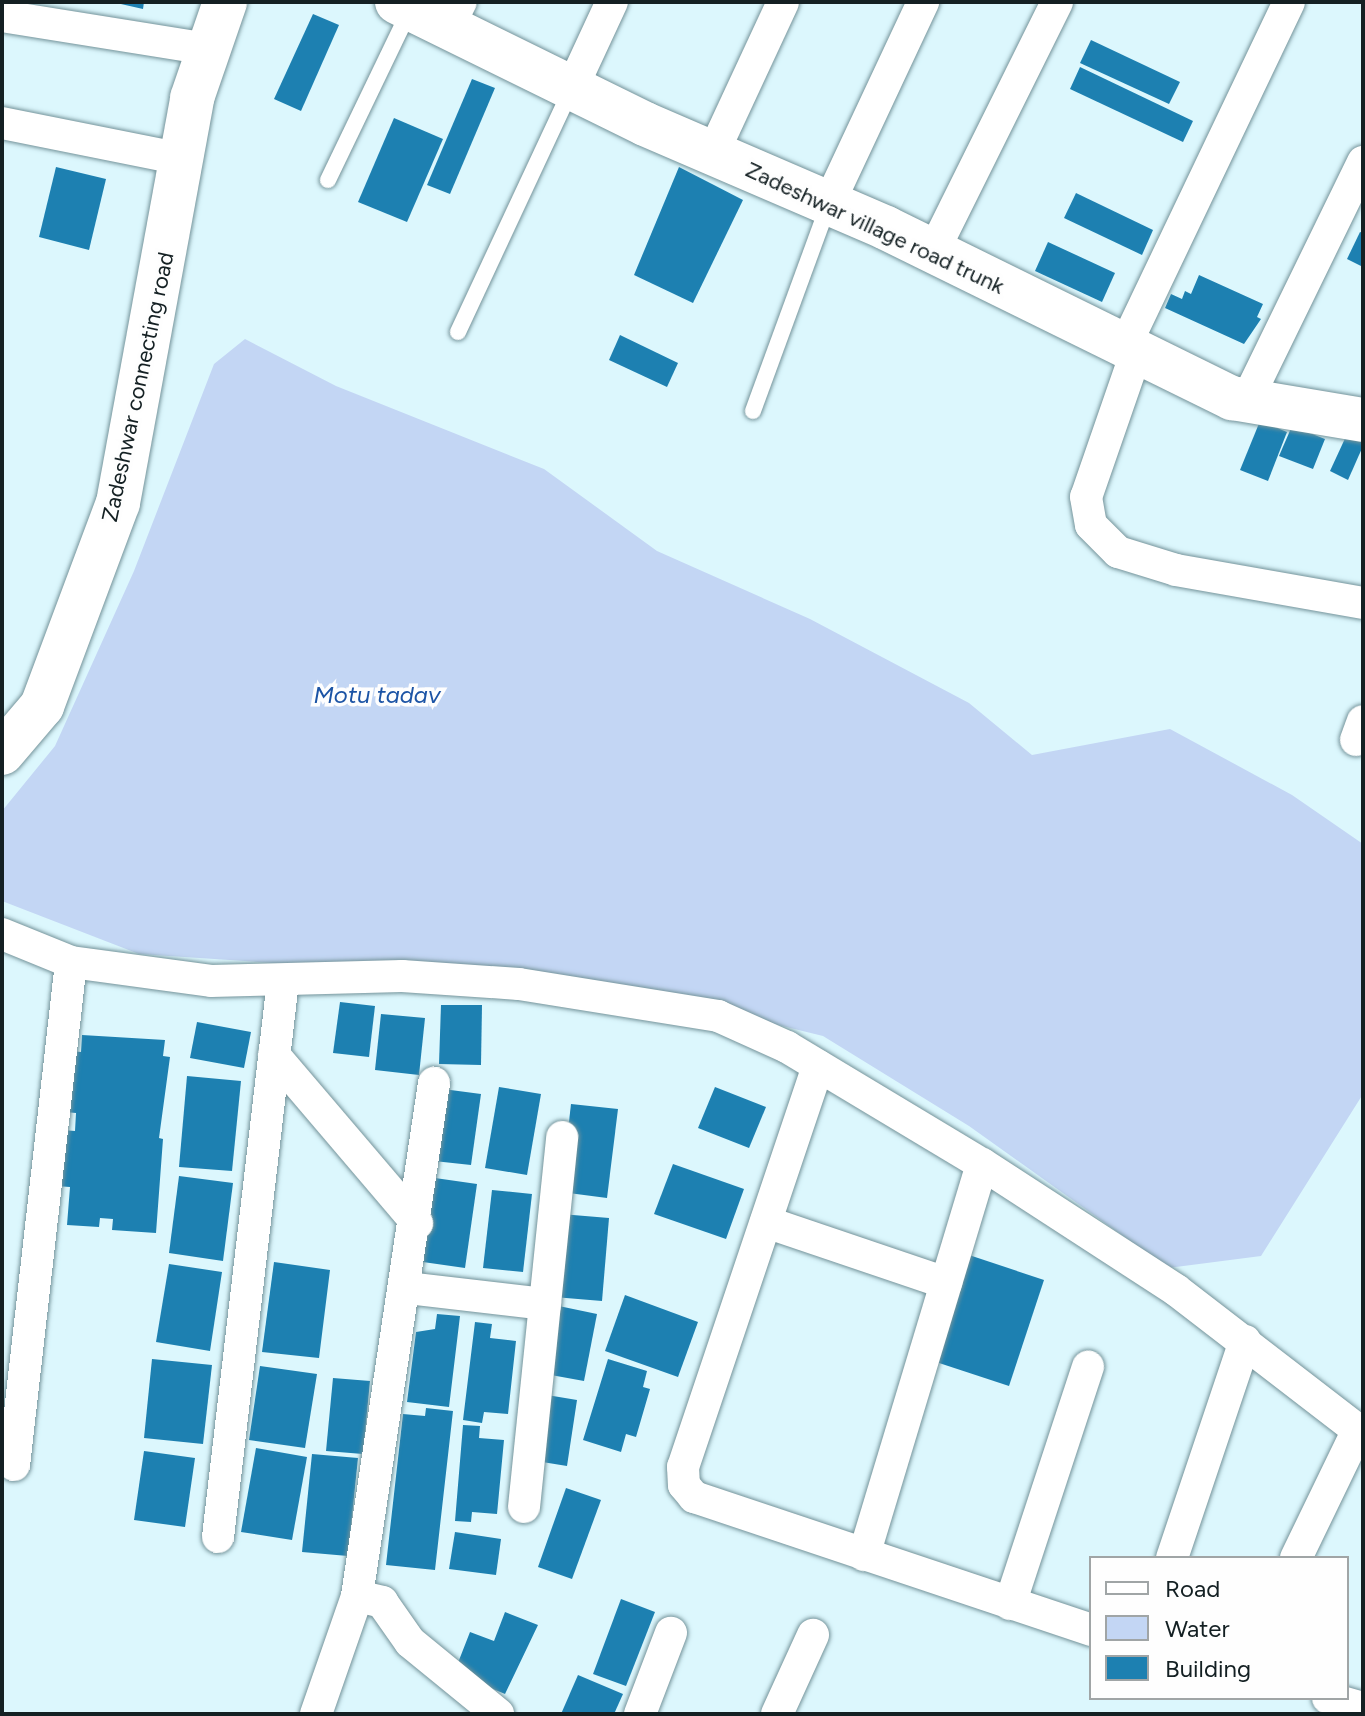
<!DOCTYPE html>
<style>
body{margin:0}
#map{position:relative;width:1365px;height:1716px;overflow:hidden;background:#dcf7fd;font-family:Figtree,sans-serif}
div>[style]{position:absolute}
.water>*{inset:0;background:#c3d6f4}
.building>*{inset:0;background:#1d80b1}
.roads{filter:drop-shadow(0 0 2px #74939a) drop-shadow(0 0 2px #74939a)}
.lane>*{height:16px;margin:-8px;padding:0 8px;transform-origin:8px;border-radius:8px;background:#fff}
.street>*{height:32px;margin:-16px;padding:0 16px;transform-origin:16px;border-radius:16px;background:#fff}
.secondary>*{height:44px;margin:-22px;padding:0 22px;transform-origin:22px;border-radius:22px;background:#fff}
span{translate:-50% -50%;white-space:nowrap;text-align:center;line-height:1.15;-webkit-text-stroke:7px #fefefe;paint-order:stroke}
.street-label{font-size:22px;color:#142023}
.water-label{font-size:24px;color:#1c54a5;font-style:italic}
.frame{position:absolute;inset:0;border:4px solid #142023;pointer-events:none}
.legend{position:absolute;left:1089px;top:1556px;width:260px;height:144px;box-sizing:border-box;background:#fefefe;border:2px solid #a0a5a6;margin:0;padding:10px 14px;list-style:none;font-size:24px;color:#142023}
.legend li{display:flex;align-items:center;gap:16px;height:40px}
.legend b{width:40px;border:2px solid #a0a5a6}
</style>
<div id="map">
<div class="water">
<i style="clip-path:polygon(245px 339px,336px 386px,544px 469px,657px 551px,810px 619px,969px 703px,1032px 755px,1170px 729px,1292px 795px,1363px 844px,1363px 1094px,1261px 1256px,1168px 1268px,969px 1126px,823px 1036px,619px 986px,139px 954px,2px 901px,2px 811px,55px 746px,134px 571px,214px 364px)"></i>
</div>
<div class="building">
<i style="clip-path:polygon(112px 2px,144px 2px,143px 9px)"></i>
<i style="clip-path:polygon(313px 14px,339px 25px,301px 111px,274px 99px)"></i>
<i style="clip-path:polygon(1091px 40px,1180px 82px,1169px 104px,1080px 63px)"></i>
<i style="clip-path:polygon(1080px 67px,1193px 121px,1183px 142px,1070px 89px)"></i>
<i style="clip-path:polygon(472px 79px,495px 88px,450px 194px,427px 185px)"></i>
<i style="clip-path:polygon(394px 118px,443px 139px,407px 222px,358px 202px)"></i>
<i style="clip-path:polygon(56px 167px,106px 179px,89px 250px,39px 237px)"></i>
<i style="clip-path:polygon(679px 167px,743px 200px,693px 303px,634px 275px)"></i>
<i style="clip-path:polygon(1076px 193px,1153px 230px,1142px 255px,1064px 218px)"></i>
<i style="clip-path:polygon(1360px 232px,1363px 233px,1363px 267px,1347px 259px)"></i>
<i style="clip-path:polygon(1048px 242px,1115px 273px,1102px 302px,1035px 271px)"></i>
<i style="clip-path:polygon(1199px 275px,1263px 304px,1257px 317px,1261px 319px,1244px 344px,1165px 308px,1171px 294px,1182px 299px,1185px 291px,1191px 294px)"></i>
<i style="clip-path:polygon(620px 335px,678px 363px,667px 387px,609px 360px)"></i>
<i style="clip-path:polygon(1260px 421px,1287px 432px,1268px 481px,1240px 470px)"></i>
<i style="clip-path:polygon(1292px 426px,1325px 439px,1313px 469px,1279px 456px)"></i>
<i style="clip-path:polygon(1348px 432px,1363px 439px,1363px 446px,1348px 480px,1330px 471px)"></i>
<i style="clip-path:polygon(340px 1002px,375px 1006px,369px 1057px,333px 1053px)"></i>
<i style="clip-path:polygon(441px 1005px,482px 1005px,481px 1065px,439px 1064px)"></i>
<i style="clip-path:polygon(381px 1014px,425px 1018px,419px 1075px,375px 1070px)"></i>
<i style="clip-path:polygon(197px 1022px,251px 1032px,244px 1068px,190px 1058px)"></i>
<i style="clip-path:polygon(82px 1035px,165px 1040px,163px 1056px,170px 1057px,159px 1138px,163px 1139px,156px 1233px,112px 1230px,113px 1219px,100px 1218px,99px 1227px,67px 1225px,70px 1187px,56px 1186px,61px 1130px,75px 1131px,76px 1113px,65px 1112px,70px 1051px,81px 1052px)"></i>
<i style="clip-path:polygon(187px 1076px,241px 1081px,232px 1171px,179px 1167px)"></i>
<i style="clip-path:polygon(499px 1087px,541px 1094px,527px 1175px,485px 1168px)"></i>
<i style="clip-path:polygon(715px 1087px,766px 1107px,749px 1148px,698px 1128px)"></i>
<i style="clip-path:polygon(443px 1089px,481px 1094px,471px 1165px,434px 1161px)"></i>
<i style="clip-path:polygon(571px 1104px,618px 1109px,607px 1198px,561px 1192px)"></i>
<i style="clip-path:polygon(673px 1164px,744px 1189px,726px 1239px,654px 1214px)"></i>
<i style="clip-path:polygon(179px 1176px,233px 1183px,223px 1261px,169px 1253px)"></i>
<i style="clip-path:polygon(435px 1178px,477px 1184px,465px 1268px,423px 1262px)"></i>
<i style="clip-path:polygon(492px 1190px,532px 1194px,523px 1272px,483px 1268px)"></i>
<i style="clip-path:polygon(561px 1214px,609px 1218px,602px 1301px,554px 1297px)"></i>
<i style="clip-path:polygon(969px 1255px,1044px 1280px,1009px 1386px,933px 1361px)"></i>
<i style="clip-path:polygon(274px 1262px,330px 1270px,319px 1358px,262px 1352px)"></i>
<i style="clip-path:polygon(169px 1264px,222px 1272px,210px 1351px,156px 1342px)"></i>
<i style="clip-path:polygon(625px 1295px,698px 1322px,678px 1377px,605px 1351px)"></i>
<i style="clip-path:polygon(554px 1305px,597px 1314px,584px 1381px,540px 1373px)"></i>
<i style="clip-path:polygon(437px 1314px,460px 1316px,449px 1407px,407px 1402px,416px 1332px,435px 1329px)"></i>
<i style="clip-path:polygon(475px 1322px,492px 1324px,490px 1338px,516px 1341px,508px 1414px,484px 1412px,482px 1423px,463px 1420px)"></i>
<i style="clip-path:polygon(152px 1359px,212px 1365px,203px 1444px,144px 1438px)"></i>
<i style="clip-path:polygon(608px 1359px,647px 1371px,643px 1387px,650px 1389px,636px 1437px,626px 1434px,621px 1452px,583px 1440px)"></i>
<i style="clip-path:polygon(260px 1366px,317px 1374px,305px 1448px,249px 1440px)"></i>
<i style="clip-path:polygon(333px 1378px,370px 1381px,363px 1454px,326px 1451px)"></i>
<i style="clip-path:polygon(541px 1394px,577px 1400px,567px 1466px,530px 1460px)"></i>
<i style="clip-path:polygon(426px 1408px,453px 1411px,435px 1570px,386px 1565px,403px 1414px,425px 1416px)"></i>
<i style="clip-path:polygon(463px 1425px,480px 1426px,479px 1438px,504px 1440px,497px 1514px,472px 1512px,471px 1522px,455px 1521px)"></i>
<i style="clip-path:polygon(256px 1448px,307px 1457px,292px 1540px,241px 1532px)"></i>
<i style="clip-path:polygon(144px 1451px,195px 1458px,185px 1527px,134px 1520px)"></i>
<i style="clip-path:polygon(312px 1454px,358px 1458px,348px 1556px,302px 1552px)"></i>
<i style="clip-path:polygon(566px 1488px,601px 1500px,572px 1579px,538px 1567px)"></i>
<i style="clip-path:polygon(455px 1532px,501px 1539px,496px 1575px,449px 1569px)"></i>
<i style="clip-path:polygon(621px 1599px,655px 1612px,626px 1686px,593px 1674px)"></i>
<i style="clip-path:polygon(505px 1612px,538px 1625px,505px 1694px,454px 1673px,470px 1632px,494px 1641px)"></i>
<i style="clip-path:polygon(578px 1675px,623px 1694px,614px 1714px,561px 1714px)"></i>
</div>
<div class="roads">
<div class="lane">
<i style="left:328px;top:180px;width:187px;rotate:-64.3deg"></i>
<i style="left:458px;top:332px;width:267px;rotate:-65deg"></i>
<i style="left:753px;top:411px;width:218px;rotate:-69.9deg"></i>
</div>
<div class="street">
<i style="left:2px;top:16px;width:210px;rotate:9.1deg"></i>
<i style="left:448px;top:27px;width:28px;rotate:-63deg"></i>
<i style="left:572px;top:88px;width:95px;rotate:-65.1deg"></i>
<i style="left:2px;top:123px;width:184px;rotate:11.3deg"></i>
<i style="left:713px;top:153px;width:166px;rotate:-65.1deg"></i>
<i style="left:829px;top:203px;width:222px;rotate:-64.9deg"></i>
<i style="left:933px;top:252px;width:279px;rotate:-63.6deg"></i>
<i style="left:1124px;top:348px;width:383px;rotate:-64.5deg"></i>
<i style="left:1136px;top:353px;width:152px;rotate:109.1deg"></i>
<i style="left:1086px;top:497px;width:28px;rotate:80deg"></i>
<i style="left:1091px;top:525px;width:38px;rotate:45deg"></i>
<i style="left:1118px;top:552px;width:61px;rotate:17.2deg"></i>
<i style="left:1176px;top:570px;width:190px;rotate:10deg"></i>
<i style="left:1247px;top:400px;width:265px;rotate:-64deg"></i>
<i style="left:1356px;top:740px;width:20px;rotate:-70deg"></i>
<i style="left:2px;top:934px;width:74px;rotate:22.1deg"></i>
<i style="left:71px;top:962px;width:141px;rotate:7.7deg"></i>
<i style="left:211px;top:981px;width:191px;rotate:-1.5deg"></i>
<i style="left:402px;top:976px;width:117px;rotate:3.9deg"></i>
<i style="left:519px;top:984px;width:202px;rotate:9.1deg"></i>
<i style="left:718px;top:1016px;width:76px;rotate:24.2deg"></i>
<i style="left:787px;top:1047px;width:227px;rotate:31deg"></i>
<i style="left:982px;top:1164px;width:231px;rotate:33deg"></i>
<i style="left:1176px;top:1290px;width:236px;rotate:37.6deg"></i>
<i style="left:274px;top:1055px;width:221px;rotate:49.6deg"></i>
<i style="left:818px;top:1066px;width:423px;rotate:108.6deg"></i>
<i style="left:683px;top:1467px;width:18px;rotate:87deg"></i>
<i style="left:684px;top:1485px;width:16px;rotate:50deg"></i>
<i style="left:694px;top:1497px;width:419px;rotate:18.5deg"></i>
<i style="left:766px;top:1222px;width:190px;rotate:18.7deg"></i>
<i style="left:407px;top:1288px;width:139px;rotate:6.6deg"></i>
<i style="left:14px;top:1465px;width:506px;rotate:-83.53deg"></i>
<i style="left:524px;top:1507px;width:372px;rotate:-84.1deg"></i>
<i style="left:218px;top:1537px;width:560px;rotate:-83.33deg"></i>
<i style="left:864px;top:1555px;width:408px;rotate:-73.2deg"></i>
<i style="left:1172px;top:1558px;width:229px;rotate:-71.4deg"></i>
<i style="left:1296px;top:1558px;width:142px;rotate:-64.2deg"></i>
<i style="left:357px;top:1596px;width:26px;rotate:13deg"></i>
<i style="left:382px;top:1602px;width:49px;rotate:55deg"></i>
<i style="left:410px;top:1642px;width:114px;rotate:39.3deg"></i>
<i style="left:1010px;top:1604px;width:250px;rotate:-71.8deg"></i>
<i style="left:1328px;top:1698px;width:36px;rotate:16deg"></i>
<i style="left:316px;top:1714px;width:125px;rotate:-70.8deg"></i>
<i style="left:357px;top:1596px;width:519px;rotate:-81.46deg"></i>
<i style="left:640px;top:1714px;width:87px;rotate:-69.1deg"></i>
<i style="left:777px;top:1714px;width:87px;rotate:-65.5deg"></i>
</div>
<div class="secondary">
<i style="left:397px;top:2px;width:276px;rotate:26.2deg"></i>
<i style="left:645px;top:124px;width:262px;rotate:23.3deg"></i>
<i style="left:886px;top:228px;width:386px;rotate:26.2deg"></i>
<i style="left:1232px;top:398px;width:133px;rotate:9.5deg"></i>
<i style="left:2px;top:753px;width:62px;rotate:-49.6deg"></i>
<i style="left:42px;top:706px;width:217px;rotate:-69.5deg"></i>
<i style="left:118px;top:503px;width:412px;rotate:-79.6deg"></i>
<i style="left:192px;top:98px;width:102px;rotate:-71deg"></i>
</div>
</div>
<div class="street-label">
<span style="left:875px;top:228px;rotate:25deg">Zadeshwar village road trunk</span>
<span style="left:138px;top:387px;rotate:-78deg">Zadeshwar connecting road</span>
</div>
<div class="water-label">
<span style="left:377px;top:695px">Motu tadav</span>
</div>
<div class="frame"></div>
<ul class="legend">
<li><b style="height:10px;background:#fff"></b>Road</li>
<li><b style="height:22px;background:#c3d6f4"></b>Water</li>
<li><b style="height:22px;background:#1d80b1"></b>Building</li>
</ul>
</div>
